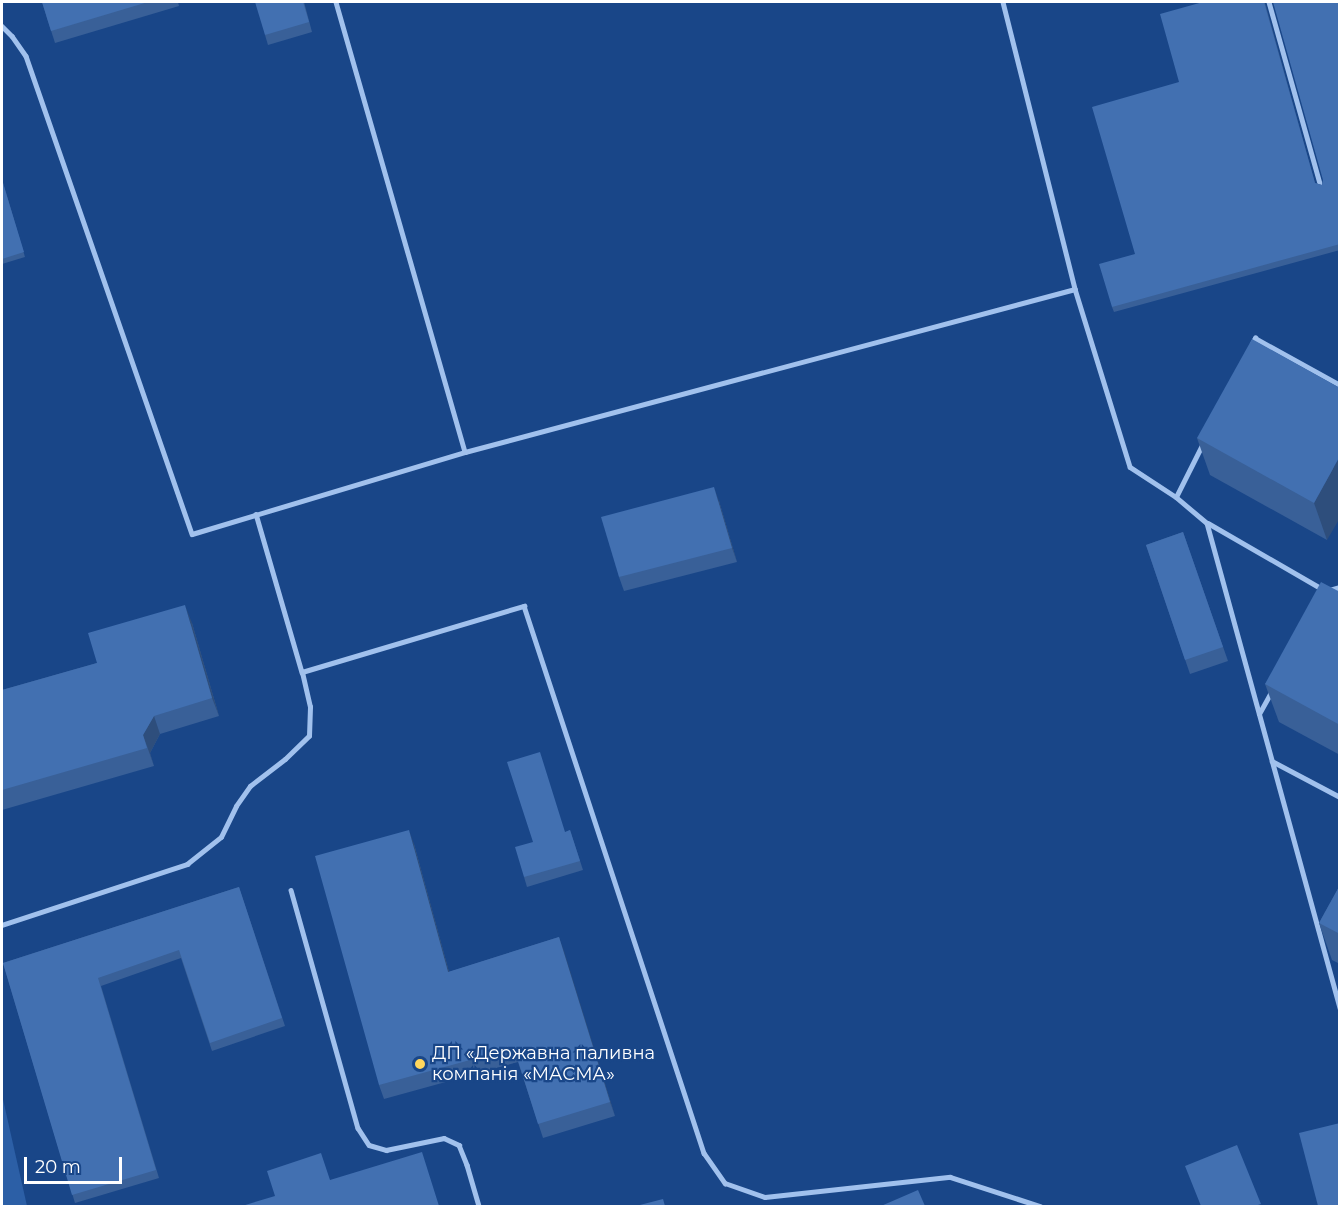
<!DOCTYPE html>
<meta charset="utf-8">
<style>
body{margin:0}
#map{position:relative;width:1341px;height:1208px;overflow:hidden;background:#194688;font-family:Montserrat,sans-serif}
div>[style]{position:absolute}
.green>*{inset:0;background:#2c5fa6}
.lane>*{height:4.5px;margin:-2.25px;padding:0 2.25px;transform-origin:2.25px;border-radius:2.25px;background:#a1c1ed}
.wall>*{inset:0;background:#396098}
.shaded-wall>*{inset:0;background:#2e4e7c}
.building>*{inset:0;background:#4270b1}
.dots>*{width:16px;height:16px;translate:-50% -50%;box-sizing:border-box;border:3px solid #194688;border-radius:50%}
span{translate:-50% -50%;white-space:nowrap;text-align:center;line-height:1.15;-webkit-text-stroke:4.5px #194688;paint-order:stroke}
.poi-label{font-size:18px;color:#fff}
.left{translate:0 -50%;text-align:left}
.frame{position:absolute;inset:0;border:3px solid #fff;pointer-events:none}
.scale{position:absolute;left:24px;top:1157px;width:98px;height:27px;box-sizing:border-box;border:3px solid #fff;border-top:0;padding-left:8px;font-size:18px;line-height:21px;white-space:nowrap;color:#fff;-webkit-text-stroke:4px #194688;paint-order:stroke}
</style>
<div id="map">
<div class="green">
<i style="clip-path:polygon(2px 1095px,27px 1206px,2px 1206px)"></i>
</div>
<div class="lane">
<i style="left:336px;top:2px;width:468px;rotate:74deg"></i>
<i style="left:1003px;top:2px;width:296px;rotate:75.9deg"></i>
<i style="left:1075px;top:289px;width:186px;rotate:72.8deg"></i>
<i style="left:1130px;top:467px;width:55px;rotate:33.1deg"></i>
<i style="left:1176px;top:497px;width:40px;rotate:40deg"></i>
<i style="left:1207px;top:523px;width:503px;rotate:74.66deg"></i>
<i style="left:1269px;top:2px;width:192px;rotate:74.3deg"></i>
<i style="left:2px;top:26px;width:14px;rotate:45deg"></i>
<i style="left:12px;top:36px;width:24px;rotate:55deg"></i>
<i style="left:26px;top:56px;width:506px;rotate:70.85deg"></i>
<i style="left:192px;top:534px;width:285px;rotate:-16.7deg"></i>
<i style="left:465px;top:452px;width:631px;rotate:-14.96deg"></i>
<i style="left:1252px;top:344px;width:7px;rotate:-63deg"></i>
<i style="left:1255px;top:338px;width:97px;rotate:28.9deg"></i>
<i style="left:1176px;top:497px;width:60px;rotate:-63.4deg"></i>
<i style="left:256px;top:514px;width:165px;rotate:73.8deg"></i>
<i style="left:1208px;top:523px;width:136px;rotate:30deg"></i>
<i style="left:1326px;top:591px;width:15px;rotate:-16deg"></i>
<i style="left:1259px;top:714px;width:25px;rotate:-61deg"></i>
<i style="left:1272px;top:761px;width:77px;rotate:27.9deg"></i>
<i style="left:291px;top:890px;width:247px;rotate:74.3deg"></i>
<i style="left:358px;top:1128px;width:20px;rotate:57deg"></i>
<i style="left:369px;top:1145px;width:18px;rotate:16deg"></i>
<i style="left:386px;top:1150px;width:59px;rotate:-11.7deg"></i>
<i style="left:444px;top:1138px;width:17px;rotate:25deg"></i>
<i style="left:459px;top:1145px;width:22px;rotate:68deg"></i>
<i style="left:467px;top:1165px;width:43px;rotate:73.7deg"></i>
<i style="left:2px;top:925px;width:195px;rotate:-18.2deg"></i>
<i style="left:187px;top:864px;width:43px;rotate:-38.5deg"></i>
<i style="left:221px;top:837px;width:34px;rotate:-64deg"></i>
<i style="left:236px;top:806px;width:24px;rotate:-55deg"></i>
<i style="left:250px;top:786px;width:44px;rotate:-37.6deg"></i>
<i style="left:285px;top:759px;width:33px;rotate:-44deg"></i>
<i style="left:309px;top:736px;width:29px;rotate:-88deg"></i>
<i style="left:310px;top:707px;width:36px;rotate:-103deg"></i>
<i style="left:302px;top:672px;width:232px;rotate:-16.6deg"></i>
<i style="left:524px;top:606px;width:576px;rotate:71.79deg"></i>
<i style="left:704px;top:1153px;width:37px;rotate:55deg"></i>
<i style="left:725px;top:1183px;width:42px;rotate:19.3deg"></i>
<i style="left:765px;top:1197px;width:186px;rotate:-6.2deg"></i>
<i style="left:950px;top:1177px;width:95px;rotate:17.9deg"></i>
</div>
<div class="wall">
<i style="clip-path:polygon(42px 2px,178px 2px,179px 6px,55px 43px)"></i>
<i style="clip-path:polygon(304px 2px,312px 32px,268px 45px,265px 35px)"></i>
<i style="clip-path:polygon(1203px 2px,1266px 2px,1265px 3px,1315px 183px,1322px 185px,1323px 180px,1340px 2px,1340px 250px,1114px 312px,1112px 307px,1135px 254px,1179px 82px)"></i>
<i style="clip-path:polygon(2px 179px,25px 257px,2px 264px)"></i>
<i style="clip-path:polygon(1340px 388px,1327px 540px,1210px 475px,1197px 438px)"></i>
<i style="clip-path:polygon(719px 501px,737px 562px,624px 591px,619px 577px)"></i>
<i style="clip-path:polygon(1183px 532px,1228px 661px,1190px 674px,1146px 545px)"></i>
<i style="clip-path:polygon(1340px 592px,1340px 755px,1279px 722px,1265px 684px)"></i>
<i style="clip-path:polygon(192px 623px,219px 716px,160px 734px,150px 753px,154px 766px,2px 810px,2px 690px,97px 663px)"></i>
<i style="clip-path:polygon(570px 830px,583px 870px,527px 887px,524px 877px,566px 832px)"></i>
<i style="clip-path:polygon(414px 844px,449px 972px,559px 937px,615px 1116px,543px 1138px,518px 1062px,384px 1099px,379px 1085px)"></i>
<i style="clip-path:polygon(1340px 885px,1340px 964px,1332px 960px,1319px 923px)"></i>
<i style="clip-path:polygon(239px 887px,285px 1026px,212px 1051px,181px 958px,101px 986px,159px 1178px,75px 1203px,3px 963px)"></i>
</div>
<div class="shaded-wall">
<i style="clip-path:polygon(1340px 456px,1340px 518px,1327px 540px,1314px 503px)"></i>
<i style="clip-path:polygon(714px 487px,719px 501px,737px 562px,732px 548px)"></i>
<i style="clip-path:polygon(185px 605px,192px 623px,219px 716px,212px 698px)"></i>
<i style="clip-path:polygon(154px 716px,160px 734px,150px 753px,154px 766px,143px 735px)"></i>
<i style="clip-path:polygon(409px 830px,414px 844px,453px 986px,448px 972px)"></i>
<i style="clip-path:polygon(559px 937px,564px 951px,615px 1116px,610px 1102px)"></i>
</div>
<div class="building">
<i style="clip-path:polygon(42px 2px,148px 2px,51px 31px)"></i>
<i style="clip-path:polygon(255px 2px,303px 2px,309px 22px,265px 35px)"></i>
<i style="clip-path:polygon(1203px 2px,1264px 2px,1315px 183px,1322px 185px,1323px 180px,1273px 2px,1340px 2px,1340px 244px,1112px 307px,1099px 264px,1135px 254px,1092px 107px,1179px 82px,1160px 14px)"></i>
<i style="clip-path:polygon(2px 180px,24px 252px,2px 259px)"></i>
<i style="clip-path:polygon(1252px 339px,1340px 388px,1340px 456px,1314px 503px,1197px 438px)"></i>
<i style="clip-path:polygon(714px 487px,732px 548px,619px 577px,601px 517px)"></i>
<i style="clip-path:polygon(1183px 532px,1223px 647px,1185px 660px,1146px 545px)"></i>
<i style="clip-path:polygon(1321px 582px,1340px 592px,1340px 725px,1265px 684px)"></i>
<i style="clip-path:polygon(185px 605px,212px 698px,154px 716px,143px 735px,147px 748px,2px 790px,2px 690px,97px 663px,88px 633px)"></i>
<i style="clip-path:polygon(540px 752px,565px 832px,570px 830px,580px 861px,524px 877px,515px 847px,533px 842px,507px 762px)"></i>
<i style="clip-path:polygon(409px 830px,448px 972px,559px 937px,610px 1102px,538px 1124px,514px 1048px,379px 1085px,315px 856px)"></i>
<i style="clip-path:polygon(1340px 885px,1340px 934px,1319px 923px)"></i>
<i style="clip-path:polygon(239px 887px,282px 1018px,210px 1043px,179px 950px,98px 978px,156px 1170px,72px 1195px,3px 963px)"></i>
<i style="clip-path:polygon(1340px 1123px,1340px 1206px,1318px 1206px,1299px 1133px)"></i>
<i style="clip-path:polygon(1237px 1145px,1261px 1204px,1255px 1206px,1201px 1206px,1185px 1166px)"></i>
<i style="clip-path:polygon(422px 1152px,439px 1206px,242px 1206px,275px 1196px,267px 1171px,321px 1153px,330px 1180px)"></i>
<i style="clip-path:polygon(918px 1190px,925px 1206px,881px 1206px)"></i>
<i style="clip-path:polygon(663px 1199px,665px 1206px,636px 1206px)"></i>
</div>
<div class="dots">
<i style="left:420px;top:1064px;background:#ffd65d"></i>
</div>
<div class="poi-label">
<span class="left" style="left:432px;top:1064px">ДП «Державна паливна<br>компанія «МАСМА»</span>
</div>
<div class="frame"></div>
<div class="scale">20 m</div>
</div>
